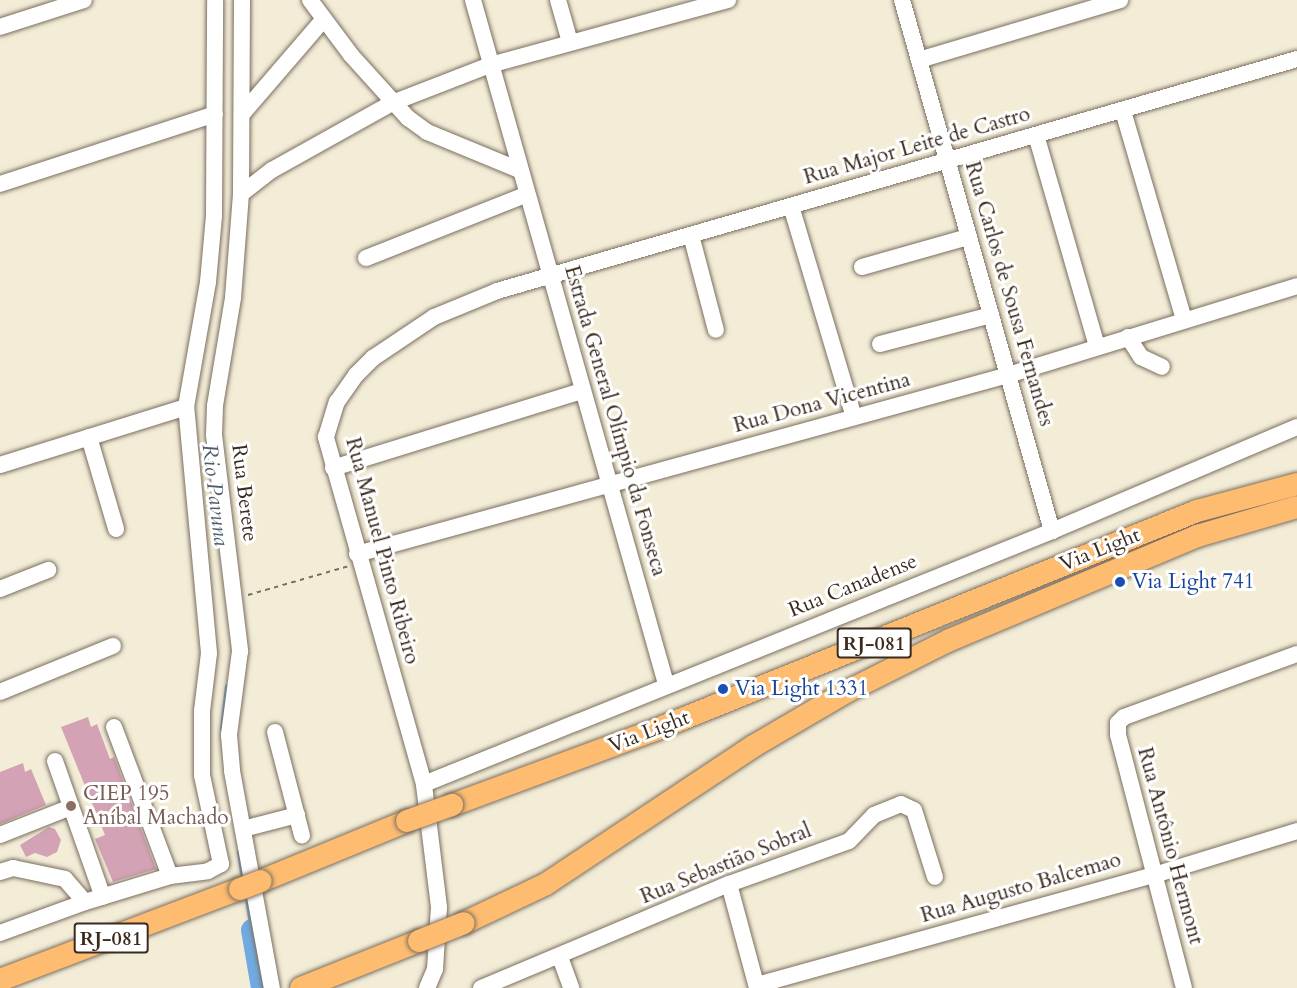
<!DOCTYPE html>
<meta charset="utf-8">
<style>
body{margin:0}
#map{position:relative;width:1297px;height:988px;overflow:hidden;background:#f3edd8;font-family:Cardo,serif}
div>[style]{position:absolute}
.stream>*{height:4px;margin:-2px;padding:0 2px;transform-origin:2px;border-radius:2px;background:#70aae0}
.river>*{height:22px;margin:-11px;padding:0 11px;transform-origin:11px;border-radius:11px;background:#70aae0}
.building>*{inset:0;background:#d4a2b5}
.path>*{height:2px;margin-top:-1px;transform-origin:0;background:repeating-linear-gradient(90deg,#7b6e5f 0 4.5px,transparent 0 9px)}
.roads{filter:drop-shadow(0 0 2px #7b6e5f) drop-shadow(0 0 2px #7b6e5f)}
.minor>*{height:16px;margin:-8px;padding:0 8px;transform-origin:8px;border-radius:8px;background:#fff}
.major>*{height:22px;margin:-11px;padding:0 11px;transform-origin:11px;border-radius:11px;background:#fdbc70}
.bridges{filter:drop-shadow(0 0 2px #7b6e5f) drop-shadow(0 0 2px #7b6e5f)}
.major-bridge>*{height:22px;margin:-11px;padding:0 11px;transform-origin:11px;border-radius:11px;background:#fdbc70}
.dots>*{width:16px;height:16px;translate:-50% -50%;box-sizing:border-box;border:3px solid #fff;border-radius:50%}
span{translate:-50% -50%;white-space:nowrap;text-align:center;line-height:1.15;-webkit-text-stroke:6px #fff;paint-order:stroke}
.shield-label span{padding:2px 4px;background:#fff;border:2px solid;border-radius:4px;-webkit-text-stroke-width:0}
.shield-label{font-size:20px;color:#3b2a1e;font-weight:700}
.street-label{font-size:21px;color:#3b2a1e}
.transit-label{font-size:21px;color:#164399}
.left{translate:0 -50%;text-align:left}
.education-label{font-size:21px;color:#785e54}
.water-label{font-size:22px;color:#505d6c;font-style:italic}
</style>
<div id="map">
<div class="stream">
<i style="left:222px;top:729px;width:43px;rotate:-83.4deg"></i>
<i style="left:239px;top:852px;width:28px;rotate:82deg"></i>
<i style="left:246px;top:893px;width:37px;rotate:81deg"></i>
</div>
<div class="river">
<i style="left:252px;top:930px;width:59px;rotate:80.2deg"></i>
</div>
<div class="building">
<i style="clip-path:polygon(88px 717px,91px 727px,97px 724px,110px 759px,114px 757px,156px 869px,113px 882px,95px 839px,105px 835px,61px 727px)"></i>
<i style="clip-path:polygon(23px 763px,25px 772px,31px 769px,46px 805px,0 824px,0 772px)"></i>
<i style="clip-path:polygon(49px 827px,55px 829px,61px 840px,57px 852px,47px 857px,35px 853px,26px 857px,20px 845px)"></i>
</div>
<div class="path">
<i style="left:248px;top:595px;width:105px;rotate:-16deg"></i>
</div>
<div class="roads">
<div class="minor">
<i style="left:242px;top:0;width:194px;rotate:90.3deg"></i>
<i style="left:241px;top:194px;width:104px;rotate:94.4deg"></i>
<i style="left:233px;top:298px;width:109px;rotate:99.5deg"></i>
<i style="left:215px;top:406px;width:29px;rotate:92deg"></i>
<i style="left:214px;top:435px;width:218px;rotate:83.1deg"></i>
<i style="left:240px;top:651px;width:85px;rotate:97.5deg"></i>
<i style="left:229px;top:735px;width:36px;rotate:85deg"></i>
<i style="left:232px;top:771px;width:221px;rotate:79.6deg"></i>
<i style="left:310px;top:0;width:69px;rotate:53.3deg"></i>
<i style="left:351px;top:55px;width:85px;rotate:47.9deg"></i>
<i style="left:408px;top:118px;width:24px;rotate:36deg"></i>
<i style="left:427px;top:132px;width:100px;rotate:22.4deg"></i>
<i style="left:473px;top:0;width:711px;rotate:74.24deg"></i>
<i style="left:558px;top:0;width:44px;rotate:74.1deg"></i>
<i style="left:902px;top:0;width:552px;rotate:74.23deg"></i>
<i style="left:0;top:27px;width:88px;rotate:-17.8deg"></i>
<i style="left:919px;top:60px;width:210px;rotate:-16.6deg"></i>
<i style="left:1123px;top:111px;width:218px;rotate:73.7deg"></i>
<i style="left:243px;top:113px;width:123px;rotate:-49.3deg"></i>
<i style="left:1036px;top:135px;width:220px;rotate:73.9deg"></i>
<i style="left:0;top:184px;width:226px;rotate:-18deg"></i>
<i style="left:241px;top:194px;width:39px;rotate:-38deg"></i>
<i style="left:272px;top:170px;width:137px;rotate:-29.2deg"></i>
<i style="left:392px;top:103px;width:105px;rotate:-21.2deg"></i>
<i style="left:490px;top:65px;width:247px;rotate:-15.3deg"></i>
<i style="left:791px;top:206px;width:220px;rotate:73.4deg"></i>
<i style="left:691px;top:235px;width:98px;rotate:75.3deg"></i>
<i style="left:366px;top:258px;width:171px;rotate:-21.6deg"></i>
<i style="left:862px;top:267px;width:110px;rotate:-15.8deg"></i>
<i style="left:1128px;top:337px;width:24px;rotate:57deg"></i>
<i style="left:1141px;top:357px;width:23px;rotate:25deg"></i>
<i style="left:880px;top:344px;width:115px;rotate:-14.6deg"></i>
<i style="left:89px;top:437px;width:96px;rotate:73.6deg"></i>
<i style="left:0;top:465px;width:195px;rotate:-17.3deg"></i>
<i style="left:333px;top:468px;width:261px;rotate:-17.2deg"></i>
<i style="left:357px;top:554px;width:675px;rotate:-15.37deg"></i>
<i style="left:1008px;top:375px;width:302px;rotate:-17.1deg"></i>
<i style="left:0;top:589px;width:52px;rotate:-21.6deg"></i>
<i style="left:0;top:692px;width:122px;rotate:-22.2deg"></i>
<i style="left:114px;top:727px;width:159px;rotate:69.4deg"></i>
<i style="left:275px;top:732px;width:107px;rotate:75.4deg"></i>
<i style="left:55px;top:761px;width:144px;rotate:70.6deg"></i>
<i style="left:424px;top:784px;width:677px;rotate:-21.94deg"></i>
<i style="left:1052px;top:531px;width:266px;rotate:-23deg"></i>
<i style="left:243px;top:829px;width:56px;rotate:-14.5deg"></i>
<i style="left:0;top:835px;width:76px;rotate:-21.5deg"></i>
<i style="left:0;top:872px;width:14px;rotate:-17deg"></i>
<i style="left:13px;top:868px;width:53px;rotate:11.9deg"></i>
<i style="left:65px;top:879px;width:30px;rotate:49deg"></i>
<i style="left:729px;top:884px;width:108px;rotate:74.9deg"></i>
<i style="left:0;top:933px;width:90px;rotate:-20deg"></i>
<i style="left:85px;top:902px;width:89px;rotate:-17deg"></i>
<i style="left:170px;top:876px;width:38px;rotate:-7deg"></i>
<i style="left:208px;top:871px;width:15px;rotate:-28deg"></i>
<i style="left:221px;top:864px;width:91px;rotate:-102.1deg"></i>
<i style="left:202px;top:775px;width:64px;rotate:-90deg"></i>
<i style="left:202px;top:711px;width:58px;rotate:-83.1deg"></i>
<i style="left:209px;top:653px;width:247px;rotate:-95.3deg"></i>
<i style="left:186px;top:407px;width:127px;rotate:-80deg"></i>
<i style="left:208px;top:282px;width:66px;rotate:-84.8deg"></i>
<i style="left:214px;top:216px;width:216px;rotate:-89.7deg"></i>
<i style="left:560px;top:957px;width:33px;rotate:70deg"></i>
<i style="left:757px;top:985px;width:412px;rotate:-15.5deg"></i>
<i style="left:1154px;top:875px;width:150px;rotate:-17.1deg"></i>
<i style="left:427px;top:988px;width:21px;rotate:-67deg"></i>
<i style="left:435px;top:969px;width:62px;rotate:-86.3deg"></i>
<i style="left:439px;top:907px;width:124px;rotate:-97deg"></i>
<i style="left:424px;top:784px;width:361px;rotate:-105.8deg"></i>
<i style="left:326px;top:437px;width:37px;rotate:-73deg"></i>
<i style="left:337px;top:402px;width:33px;rotate:-55deg"></i>
<i style="left:356px;top:375px;width:24px;rotate:-45deg"></i>
<i style="left:373px;top:358px;width:73px;rotate:-33.9deg"></i>
<i style="left:434px;top:317px;width:68px;rotate:-22.4deg"></i>
<i style="left:497px;top:291px;width:833px;rotate:-16.17deg"></i>
<i style="left:481px;top:988px;width:269px;rotate:-22.8deg"></i>
<i style="left:729px;top:884px;width:127px;rotate:-19.7deg"></i>
<i style="left:849px;top:841px;width:36px;rotate:-46deg"></i>
<i style="left:874px;top:815px;width:29px;rotate:-22deg"></i>
<i style="left:901px;top:804px;width:14px;rotate:25deg"></i>
<i style="left:914px;top:810px;width:70px;rotate:72.6deg"></i>
<i style="left:1184px;top:988px;width:261px;rotate:-104.6deg"></i>
<i style="left:1118px;top:735px;width:12px;rotate:-90deg"></i>
<i style="left:1118px;top:723px;width:8px;rotate:-45deg"></i>
<i style="left:1124px;top:717px;width:184px;rotate:-20deg"></i>
</div>
<div class="major">
<i style="left:452px;top:805px;width:216px;rotate:-20.3deg"></i>
<i style="left:655px;top:730px;width:585px;rotate:-22deg"></i>
<i style="left:1197px;top:511px;width:104px;rotate:-15.1deg"></i>
<i style="left:261px;top:881px;width:158px;rotate:-22.3deg"></i>
<i style="left:464px;top:923px;width:91px;rotate:-25.4deg"></i>
<i style="left:546px;top:884px;width:247px;rotate:-33.6deg"></i>
<i style="left:752px;top:747px;width:111px;rotate:-30.3deg"></i>
<i style="left:848px;top:691px;width:114px;rotate:-26.6deg"></i>
<i style="left:950px;top:640px;width:268px;rotate:-22.8deg"></i>
<i style="left:1197px;top:536px;width:104px;rotate:-16.2deg"></i>
<i style="left:0;top:980px;width:257px;rotate:-20.8deg"></i>
<i style="left:301px;top:988px;width:127px;rotate:-21.7deg"></i>
</div>
</div>
<div class="bridges">
<div class="major-bridge">
<i style="left:407px;top:821px;width:48px;rotate:-19.6deg"></i>
<i style="left:240px;top:889px;width:22px;rotate:-21deg"></i>
<i style="left:419px;top:941px;width:48px;rotate:-21.8deg"></i>
</div>
</div>
<div class="dots">
<i style="left:1120px;top:582px;background:#1a4fb4"></i>
<i style="left:723px;top:689px;background:#1a4fb4"></i>
<i style="left:71px;top:806px;background:#8d6e63"></i>
</div>
<div class="shield-label">
<span style="left:874px;top:643px">RJ-081</span>
<span style="left:111px;top:938px">RJ-081</span>
</div>
<div class="street-label">
<span style="left:917px;top:146px;rotate:-16deg">Rua Major Leite de Castro</span>
<span style="left:1009px;top:294px;rotate:74deg">Rua Carlos de Sousa Fernandes</span>
<span style="left:822px;top:403px;rotate:-15deg">Rua Dona Vicentina</span>
<span style="left:615px;top:421px;rotate:74deg">Estrada General Olímpio da Fonseca</span>
<span style="left:244px;top:493px;rotate:83deg">Rua Berete</span>
<span style="left:1100px;top:550px;rotate:-22deg">Via Light</span>
<span style="left:382px;top:551px;rotate:75deg">Rua Manuel Pinto Ribeiro</span>
<span style="left:853px;top:586px;rotate:-22deg">Rua Canadense</span>
<span style="left:649px;top:732px;rotate:-21deg">Via Light</span>
<span style="left:1170px;top:846px;rotate:75deg">Rua Antônio Hermont</span>
<span style="left:726px;top:864px;rotate:-22deg">Rua Sebastião Sobral</span>
<span style="left:1021px;top:888px;rotate:-16deg">Rua Augusto Balcemao</span>
</div>
<div class="transit-label">
<span class="left" style="left:1132px;top:582px">Via Light 741</span>
<span class="left" style="left:735px;top:689px">Via Light 1331</span>
</div>
<div class="education-label">
<span class="left" style="left:83px;top:806px">CIEP 195<br>Aníbal Machado</span>
</div>
<div class="water-label">
<span style="left:215px;top:495px;rotate:83deg">Rio Pavuna</span>
</div>
</div>
